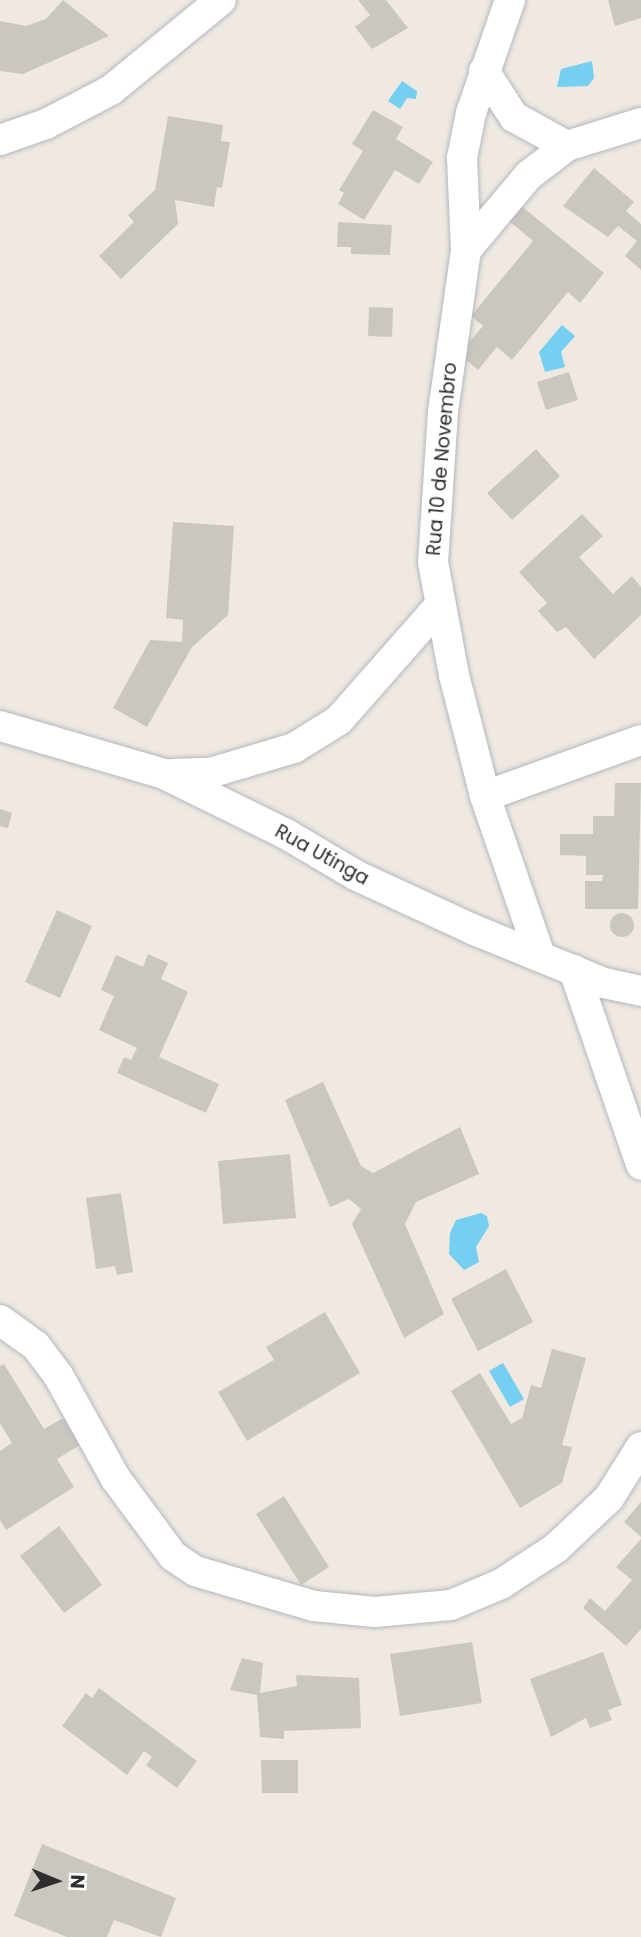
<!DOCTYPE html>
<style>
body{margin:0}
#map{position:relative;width:641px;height:1937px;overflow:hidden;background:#efe9e1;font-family:Poppins,sans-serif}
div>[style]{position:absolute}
.water>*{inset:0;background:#75cff0}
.building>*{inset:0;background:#cbc7bf}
.round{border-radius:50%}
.roads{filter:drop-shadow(0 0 2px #b4b7c1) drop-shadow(0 0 2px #b4b7c1)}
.minor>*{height:30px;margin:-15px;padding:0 15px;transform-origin:15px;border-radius:15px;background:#fff}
span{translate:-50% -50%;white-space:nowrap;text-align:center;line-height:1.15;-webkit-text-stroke:6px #fff;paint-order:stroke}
.street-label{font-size:19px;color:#2e2e2e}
.north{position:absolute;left:21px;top:1846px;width:70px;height:70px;-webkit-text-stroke:5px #fff;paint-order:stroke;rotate:92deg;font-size:19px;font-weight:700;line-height:28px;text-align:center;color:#2e2e2e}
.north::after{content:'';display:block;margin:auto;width:24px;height:32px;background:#2e2e2e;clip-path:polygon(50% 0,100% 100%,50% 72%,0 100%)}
</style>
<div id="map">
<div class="water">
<i style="clip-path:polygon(592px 61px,594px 78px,588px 86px,557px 87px,561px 69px)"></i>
<i style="clip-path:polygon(402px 81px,417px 91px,416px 99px,407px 98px,400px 109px,388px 101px)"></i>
<i style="clip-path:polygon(562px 325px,575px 336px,561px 352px,565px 367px,545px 372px,539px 352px)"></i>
<i style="clip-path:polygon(481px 1213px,487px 1216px,489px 1226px,476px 1247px,479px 1262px,464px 1270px,449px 1254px,450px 1233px,456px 1220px)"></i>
<i style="clip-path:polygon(503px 1363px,524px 1399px,510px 1407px,489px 1371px)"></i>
</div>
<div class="building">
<i style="clip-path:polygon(63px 0,109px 36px,23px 74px,0 71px,0 21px,26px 26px,46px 19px)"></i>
<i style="clip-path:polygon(358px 0,386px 0,408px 28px,372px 49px,355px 27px,370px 15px)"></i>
<i style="clip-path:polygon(608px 0,641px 0,641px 18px,615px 26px)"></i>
<i style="clip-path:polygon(373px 110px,403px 127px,396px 139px,433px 162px,419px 184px,395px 170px,364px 220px,338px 204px,344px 193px,339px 190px,363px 151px,352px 144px)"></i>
<i style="clip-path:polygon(168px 116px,223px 125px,221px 141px,230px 142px,222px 188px,217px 187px,214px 207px,175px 200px,178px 224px,121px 279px,99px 256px,134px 222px,128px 215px,155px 190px)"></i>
<i style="clip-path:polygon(594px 168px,634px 202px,626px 211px,641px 224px,641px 270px,625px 256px,637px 241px,618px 226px,608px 237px,563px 206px)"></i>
<i style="clip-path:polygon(520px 205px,604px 273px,580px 303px,568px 292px,512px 360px,497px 347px,478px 370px,459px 354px,483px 326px,471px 316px,533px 241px,508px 220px)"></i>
<i style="clip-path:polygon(338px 222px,392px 225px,390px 255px,351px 254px,351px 247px,337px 247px)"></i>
<i style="clip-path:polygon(369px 307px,393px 308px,392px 337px,368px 336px)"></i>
<i style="clip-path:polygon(569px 372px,578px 400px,546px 410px,537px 382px)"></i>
<i style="clip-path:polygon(536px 449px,560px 476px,512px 520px,487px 493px)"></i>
<i style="clip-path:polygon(582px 514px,603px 536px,579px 557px,613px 594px,632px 576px,641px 587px,641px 615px,594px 659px,566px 627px,557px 632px,538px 611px,547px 603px,519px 572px)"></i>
<i style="clip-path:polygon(173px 522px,234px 526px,228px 615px,192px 647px,147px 727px,113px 708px,150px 640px,182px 642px,183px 620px,166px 618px)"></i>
<i style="clip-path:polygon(615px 783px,641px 783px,638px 909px,585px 909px,585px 881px,602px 881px,603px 875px,586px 875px,586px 856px,560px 855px,560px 834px,593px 834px,593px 816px,614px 816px)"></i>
<i style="clip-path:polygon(0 809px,12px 813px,8px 828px,0 826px)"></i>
<i style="clip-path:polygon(57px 910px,92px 926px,60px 998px,25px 982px)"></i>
<i class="round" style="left:610px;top:913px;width:24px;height:24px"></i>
<i style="clip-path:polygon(148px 954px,168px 963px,161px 979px,188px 992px,159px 1057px,219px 1084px,206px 1113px,117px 1073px,124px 1057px,131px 1060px,137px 1048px,99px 1030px,114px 996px,101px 990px,116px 955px,143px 967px)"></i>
<i style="clip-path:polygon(323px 1082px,361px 1166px,373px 1173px,460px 1127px,479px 1174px,416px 1202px,405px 1224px,444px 1314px,404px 1338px,352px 1224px,361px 1209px,349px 1199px,330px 1207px,285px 1100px)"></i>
<i style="clip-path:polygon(290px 1154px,296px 1218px,223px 1224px,218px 1161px)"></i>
<i style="clip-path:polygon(121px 1193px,133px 1272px,117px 1275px,115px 1266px,96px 1269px,86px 1198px)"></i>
<i style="clip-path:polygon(506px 1269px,533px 1322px,478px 1351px,451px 1299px)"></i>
<i style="clip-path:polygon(325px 1312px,360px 1373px,247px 1441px,218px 1392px,274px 1360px,266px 1347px)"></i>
<i style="clip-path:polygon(552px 1349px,586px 1358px,562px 1445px,572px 1447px,562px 1483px,520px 1508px,451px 1391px,480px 1373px,511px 1424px,522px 1418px,531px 1385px,541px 1388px)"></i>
<i style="clip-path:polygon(4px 1364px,44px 1429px,63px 1418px,80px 1445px,57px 1459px,74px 1487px,6px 1530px,0 1520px,0 1451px,12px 1443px,0 1423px,0 1366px)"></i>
<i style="clip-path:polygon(284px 1496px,329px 1567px,301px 1585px,256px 1514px)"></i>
<i style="clip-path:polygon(641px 1502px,641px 1537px,624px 1522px)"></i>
<i style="clip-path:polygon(59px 1526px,102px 1585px,64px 1613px,20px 1556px)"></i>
<i style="clip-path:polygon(641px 1539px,641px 1629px,626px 1646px,583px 1608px,590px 1598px,605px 1611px,632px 1580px,616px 1567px)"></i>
<i style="clip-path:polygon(472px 1642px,482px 1703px,400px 1716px,390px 1654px)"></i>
<i style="clip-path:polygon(603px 1652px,622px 1705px,608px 1710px,612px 1720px,590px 1728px,586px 1718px,551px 1737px,530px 1679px)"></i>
<i style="clip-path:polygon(242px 1658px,263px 1663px,260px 1693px,297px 1686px,296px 1675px,359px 1678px,361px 1728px,284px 1731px,284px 1739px,260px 1737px,257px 1695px,230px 1690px)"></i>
<i style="clip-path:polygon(99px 1688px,197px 1761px,177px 1788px,146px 1765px,152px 1757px,144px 1751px,127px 1775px,62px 1726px,86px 1693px,92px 1698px)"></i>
<i style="clip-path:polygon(261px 1760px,298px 1760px,298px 1793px,262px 1793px)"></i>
<i style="clip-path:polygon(42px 1844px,176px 1898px,161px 1937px,114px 1920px,107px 1937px,67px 1937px,14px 1916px)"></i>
</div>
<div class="roads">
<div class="minor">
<i style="left:510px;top:0;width:120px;rotate:109deg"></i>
<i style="left:471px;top:113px;width:46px;rotate:101.3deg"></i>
<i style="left:462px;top:158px;width:92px;rotate:87.5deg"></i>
<i style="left:466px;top:250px;width:164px;rotate:98.1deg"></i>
<i style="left:443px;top:412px;width:150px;rotate:93.8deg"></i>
<i style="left:433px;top:562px;width:115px;rotate:79.5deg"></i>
<i style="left:454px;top:675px;width:125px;rotate:75.6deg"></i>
<i style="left:485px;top:796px;width:166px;rotate:71deg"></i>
<i style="left:484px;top:71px;width:55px;rotate:56.9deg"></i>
<i style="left:514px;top:117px;width:60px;rotate:28.7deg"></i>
<i style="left:0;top:140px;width:49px;rotate:-19.2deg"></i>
<i style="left:46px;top:124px;width:73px;rotate:-27.6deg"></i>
<i style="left:111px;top:90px;width:142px;rotate:-39.3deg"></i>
<i style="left:466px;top:250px;width:98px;rotate:-50deg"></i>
<i style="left:529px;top:175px;width:48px;rotate:-37.3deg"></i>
<i style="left:567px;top:146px;width:77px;rotate:-17.3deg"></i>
<i style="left:0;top:726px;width:171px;rotate:16.3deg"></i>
<i style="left:164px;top:774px;width:136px;rotate:26.2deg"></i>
<i style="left:286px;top:834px;width:82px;rotate:30.6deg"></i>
<i style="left:357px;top:876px;width:127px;rotate:24.7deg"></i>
<i style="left:472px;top:929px;width:143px;rotate:22.2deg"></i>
<i style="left:604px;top:983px;width:38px;rotate:12deg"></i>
<i style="left:172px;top:774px;width:38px;rotate:-2deg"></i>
<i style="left:210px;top:773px;width:88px;rotate:-16.6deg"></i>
<i style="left:294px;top:748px;width:53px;rotate:-31.9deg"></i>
<i style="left:339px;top:720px;width:153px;rotate:-48.7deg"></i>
<i style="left:485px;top:796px;width:166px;rotate:-19.7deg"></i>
<i style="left:574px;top:970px;width:206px;rotate:71deg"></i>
<i style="left:0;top:1320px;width:44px;rotate:35.8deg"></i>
<i style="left:36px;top:1346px;width:36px;rotate:53deg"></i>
<i style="left:58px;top:1375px;width:119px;rotate:60.9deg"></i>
<i style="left:116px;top:1479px;width:96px;rotate:53.5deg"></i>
<i style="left:173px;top:1556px;width:27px;rotate:34deg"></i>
<i style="left:195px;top:1571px;width:124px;rotate:16.4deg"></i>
<i style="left:314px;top:1606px;width:61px;rotate:5.6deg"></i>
<i style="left:375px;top:1612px;width:76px;rotate:-5.3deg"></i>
<i style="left:451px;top:1605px;width:54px;rotate:-22.8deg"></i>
<i style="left:501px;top:1584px;width:66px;rotate:-33.2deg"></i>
<i style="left:556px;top:1548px;width:73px;rotate:-43.3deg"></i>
<i style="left:609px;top:1498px;width:60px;rotate:-57.9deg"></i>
</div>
</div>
<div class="street-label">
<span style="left:442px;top:459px;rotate:-85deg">Rua 10 de Novembro</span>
<span style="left:322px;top:855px;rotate:29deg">Rua Utinga</span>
</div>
<div class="north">N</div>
</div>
